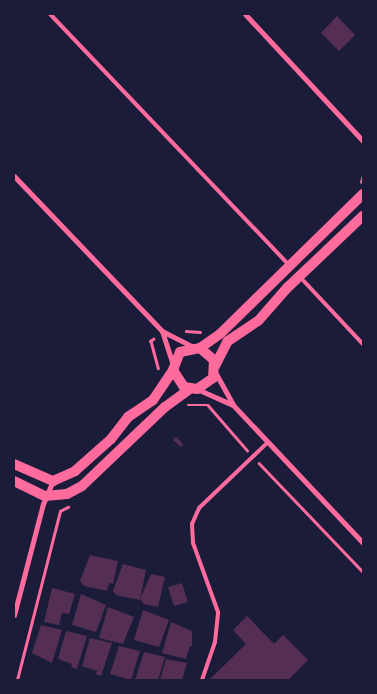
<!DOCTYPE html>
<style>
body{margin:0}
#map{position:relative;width:377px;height:694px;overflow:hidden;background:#1b1b3a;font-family:"Alegreya Sans",sans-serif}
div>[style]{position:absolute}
.building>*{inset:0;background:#542f53}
.path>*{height:2.5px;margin:-1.25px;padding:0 1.25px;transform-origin:1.25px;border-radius:1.25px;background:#ff6b9d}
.service>*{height:4px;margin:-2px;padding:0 2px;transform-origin:2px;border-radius:2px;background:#ff6b9d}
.minor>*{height:5px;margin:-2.5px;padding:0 2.5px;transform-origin:2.5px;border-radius:2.5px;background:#ff6b9d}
.secondary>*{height:10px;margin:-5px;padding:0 5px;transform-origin:5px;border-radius:5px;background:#ff6b9d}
span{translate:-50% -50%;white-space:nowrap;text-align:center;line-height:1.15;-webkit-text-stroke:5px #1b1b3a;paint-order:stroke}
.frame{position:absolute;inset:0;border:15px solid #1b1b3a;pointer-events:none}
</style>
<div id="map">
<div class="building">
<i style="clip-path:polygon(337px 16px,355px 35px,339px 51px,321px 33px)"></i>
<i style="clip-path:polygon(176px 437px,183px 444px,181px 447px,173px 440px)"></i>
<i style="clip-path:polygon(90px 555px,118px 561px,113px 584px,109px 583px,107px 591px,84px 586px,80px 581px)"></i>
<i style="clip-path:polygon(123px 564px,146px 570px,140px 600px,116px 595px,113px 591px)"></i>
<i style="clip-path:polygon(151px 574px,165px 577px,158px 607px,144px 604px,140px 599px)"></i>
<i style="clip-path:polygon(182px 583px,188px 602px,174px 606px,168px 587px)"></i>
<i style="clip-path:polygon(52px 588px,75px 594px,69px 614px,62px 613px,59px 625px,44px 622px)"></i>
<i style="clip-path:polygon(81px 594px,106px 605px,96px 632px,72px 625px)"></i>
<i style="clip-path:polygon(108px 607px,134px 617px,123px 644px,99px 638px)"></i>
<i style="clip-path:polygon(143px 610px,169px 620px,159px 647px,134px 640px)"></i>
<i style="clip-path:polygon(247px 616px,274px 644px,283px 635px,308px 660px,288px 680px,209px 680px,246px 644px,233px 630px)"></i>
<i style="clip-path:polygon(171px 622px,192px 631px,192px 646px,190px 646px,186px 659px,162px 653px)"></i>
<i style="clip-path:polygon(41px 625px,62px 630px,52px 663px,32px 653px)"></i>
<i style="clip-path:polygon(66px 631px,87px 636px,77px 669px,71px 667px,72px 664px,58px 659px)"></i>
<i style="clip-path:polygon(90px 638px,112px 643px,101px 676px,95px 674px,97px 671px,82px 666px)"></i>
<i style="clip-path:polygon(119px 646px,140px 651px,131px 680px,110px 674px)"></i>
<i style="clip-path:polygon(144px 652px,165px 657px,158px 680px,135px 680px)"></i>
<i style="clip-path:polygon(166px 659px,187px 663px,182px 680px,160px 680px)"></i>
</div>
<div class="path">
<i style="left:361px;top:182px;width:7px;rotate:-74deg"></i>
<i style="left:186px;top:331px;width:14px;rotate:4deg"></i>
<i style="left:154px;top:339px;width:4px;rotate:146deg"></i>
<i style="left:151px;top:341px;width:28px;rotate:75deg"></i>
<i style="left:188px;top:405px;width:20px"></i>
<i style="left:208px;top:405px;width:60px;rotate:49.1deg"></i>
<i style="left:259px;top:463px;width:151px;rotate:46.3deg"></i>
<i style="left:17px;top:680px;width:174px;rotate:-75.7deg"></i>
<i style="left:60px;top:511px;width:9px;rotate:-27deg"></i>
</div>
<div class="service">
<i style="left:50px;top:14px;width:347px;rotate:46.4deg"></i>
<i style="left:300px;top:277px;width:92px;rotate:46.8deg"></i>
<i style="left:202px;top:680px;width:40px;rotate:-71.1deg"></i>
<i style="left:215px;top:642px;width:30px;rotate:-84deg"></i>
<i style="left:218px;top:612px;width:73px;rotate:-109.9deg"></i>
<i style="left:193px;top:543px;width:19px;rotate:-93deg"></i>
<i style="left:192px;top:524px;width:17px;rotate:-66deg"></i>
<i style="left:199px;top:508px;width:95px;rotate:-43.7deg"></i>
</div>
<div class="minor">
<i style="left:245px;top:14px;width:173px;rotate:47.1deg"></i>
<i style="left:14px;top:176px;width:214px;rotate:46.3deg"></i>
<i style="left:162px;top:331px;width:35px;rotate:27deg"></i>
<i style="left:162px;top:331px;width:35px;rotate:72deg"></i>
<i style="left:215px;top:372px;width:38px;rotate:61deg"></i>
<i style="left:233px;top:405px;width:190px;rotate:46.7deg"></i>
<i style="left:197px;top:389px;width:39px;rotate:24deg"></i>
<i style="left:14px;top:615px;width:115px;rotate:-75.4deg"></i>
<i style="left:43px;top:504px;width:25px;rotate:-67deg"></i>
</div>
<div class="secondary">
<i style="left:200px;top:348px;width:18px;rotate:41deg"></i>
<i style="left:214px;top:360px;width:18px;rotate:93deg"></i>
<i style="left:213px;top:378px;width:19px;rotate:145deg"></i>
<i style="left:197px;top:389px;width:13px;rotate:-171deg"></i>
<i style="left:184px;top:387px;width:20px;rotate:-123deg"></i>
<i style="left:173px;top:370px;width:19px;rotate:-69deg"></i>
<i style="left:180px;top:352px;width:20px;rotate:-11deg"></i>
<i style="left:200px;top:348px;width:24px;rotate:-35deg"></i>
<i style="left:220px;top:334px;width:200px;rotate:-44.4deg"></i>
<i style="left:215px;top:366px;width:28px;rotate:-63deg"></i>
<i style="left:228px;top:341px;width:37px;rotate:-34deg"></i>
<i style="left:259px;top:320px;width:43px;rotate:-48.8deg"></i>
<i style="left:287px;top:288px;width:105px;rotate:-43.5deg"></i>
<i style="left:14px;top:464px;width:43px;rotate:23.6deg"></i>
<i style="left:53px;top:481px;width:24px;rotate:-24deg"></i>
<i style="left:75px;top:471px;width:48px;rotate:-41.6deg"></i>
<i style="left:111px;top:439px;width:28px;rotate:-52deg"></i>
<i style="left:128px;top:417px;width:30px;rotate:-34deg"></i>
<i style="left:153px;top:400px;width:36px;rotate:-56deg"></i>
<i style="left:14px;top:481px;width:34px;rotate:26deg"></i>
<i style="left:45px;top:496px;width:22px;rotate:-5deg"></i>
<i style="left:67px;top:494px;width:17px;rotate:-28deg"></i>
<i style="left:82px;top:486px;width:115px;rotate:-43.6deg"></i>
<i style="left:165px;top:407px;width:31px;rotate:-36deg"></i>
</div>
<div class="frame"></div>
</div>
